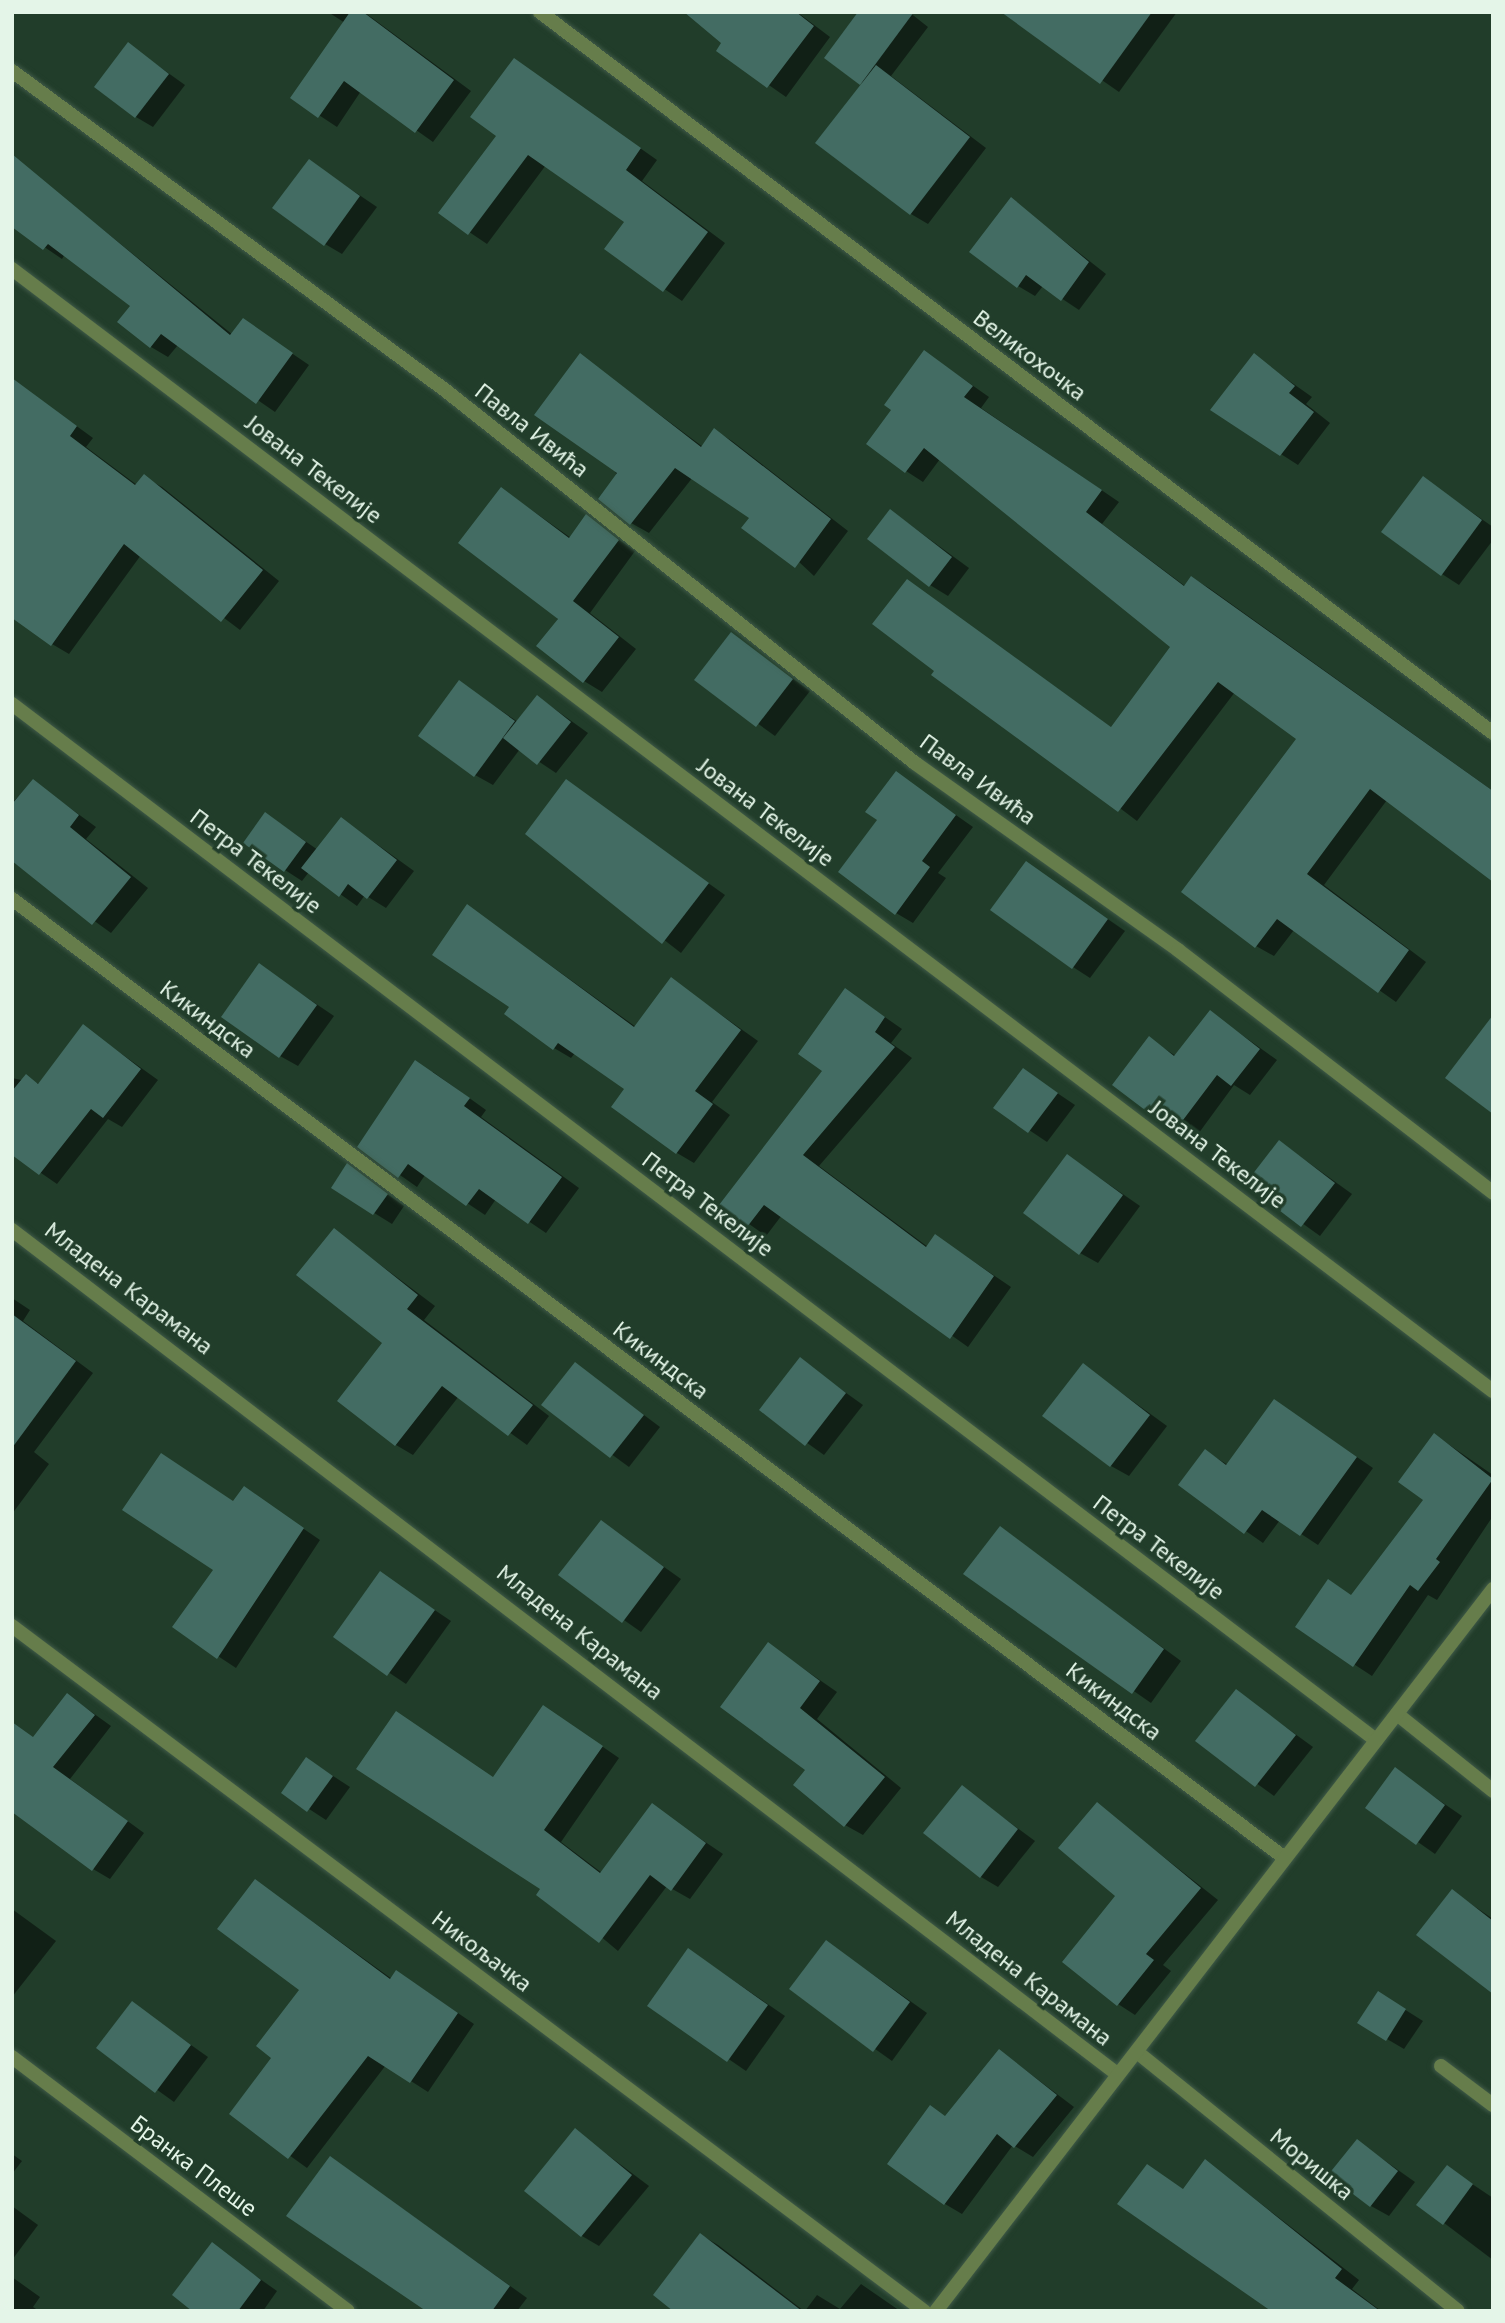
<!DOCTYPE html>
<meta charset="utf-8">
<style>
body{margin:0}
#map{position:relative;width:1505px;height:2323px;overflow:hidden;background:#213d2a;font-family:"PT Sans",sans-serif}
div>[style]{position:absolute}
.shadow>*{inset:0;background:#0007}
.building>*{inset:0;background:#436c63}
.roads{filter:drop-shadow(0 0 2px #405a48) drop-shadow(0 0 2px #405a48)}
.service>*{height:14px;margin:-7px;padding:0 7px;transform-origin:7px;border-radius:7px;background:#667d4b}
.minor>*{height:14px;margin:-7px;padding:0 7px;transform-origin:7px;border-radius:7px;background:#667d4b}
span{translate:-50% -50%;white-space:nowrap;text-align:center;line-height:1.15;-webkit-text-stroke:7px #213d2a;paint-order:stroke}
.street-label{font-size:24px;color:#e4f5e8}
.frame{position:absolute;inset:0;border:14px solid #e4f5e8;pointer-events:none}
</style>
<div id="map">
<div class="shadow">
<i style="clip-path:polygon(328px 12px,364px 12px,471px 91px,433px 142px,361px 91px,337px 127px,293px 98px,345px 23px)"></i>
<i style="clip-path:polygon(687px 12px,797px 12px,830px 37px,786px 97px,719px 50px,724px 43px)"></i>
<i style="clip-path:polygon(909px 12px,928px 27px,891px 76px,986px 148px,928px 224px,911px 214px,863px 84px,827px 58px)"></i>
<i style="clip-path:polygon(1004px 12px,1177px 12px,1119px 92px)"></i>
<i style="clip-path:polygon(129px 45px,185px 85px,153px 127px,136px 117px)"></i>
<i style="clip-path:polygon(515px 60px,657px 160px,642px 181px,725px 243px,682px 301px,606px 249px,626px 222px,546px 165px,487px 244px,441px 213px,498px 136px)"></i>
<i style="clip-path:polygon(309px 161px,377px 207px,342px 254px,325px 244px)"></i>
<i style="clip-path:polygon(23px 165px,233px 335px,243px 320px,309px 365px,275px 412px,178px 345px,168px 357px,151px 347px,133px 306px,65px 254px,62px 259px,12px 225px)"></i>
<i style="clip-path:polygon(1012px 200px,1106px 274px,1079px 310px,1043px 286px,1035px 296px,1018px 286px)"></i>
<i style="clip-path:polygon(925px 352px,989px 397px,981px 408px,1119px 502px,1102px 524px,1185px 586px,1192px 578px,1209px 588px,1493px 791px,1387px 800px,1324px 885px,1426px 962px,1396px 1002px,1294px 930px,1274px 956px,1256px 946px,1299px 739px,1235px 692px,1137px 821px,937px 670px,908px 581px,1112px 728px,1172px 647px,940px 459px,923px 482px,906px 471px,894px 410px)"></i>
<i style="clip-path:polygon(580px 355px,703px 447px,714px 430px,732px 441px,848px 531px,814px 576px,751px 517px,693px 477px,649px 533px,631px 523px)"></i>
<i style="clip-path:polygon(1254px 356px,1312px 397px,1306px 404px,1330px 423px,1298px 465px,1212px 410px)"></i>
<i style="clip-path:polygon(12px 379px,93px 438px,86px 447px,137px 485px,144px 477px,162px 487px,279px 581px,240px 630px,141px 555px,69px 654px,52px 644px)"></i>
<i style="clip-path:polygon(1423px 478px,1493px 527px,1493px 540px,1459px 585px,1442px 574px)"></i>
<i style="clip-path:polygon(502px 489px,571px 538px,587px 517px,635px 551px,590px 613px,636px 649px,602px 692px,584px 681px)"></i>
<i style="clip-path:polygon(891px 511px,969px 568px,948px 596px,930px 585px)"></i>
<i style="clip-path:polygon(731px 634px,810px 691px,775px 736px,697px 680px)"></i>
<i style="clip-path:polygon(459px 682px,518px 722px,538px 697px,588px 733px,556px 773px,520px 749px,493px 785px,475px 775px)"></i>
<i style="clip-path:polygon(896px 773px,973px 827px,938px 873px,946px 878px,913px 923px,896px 913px,879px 820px)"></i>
<i style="clip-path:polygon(33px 781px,96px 827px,86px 839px,148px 888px,111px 933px,12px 861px,12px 803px)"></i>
<i style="clip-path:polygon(566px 782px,725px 895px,681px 953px,528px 834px)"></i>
<i style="clip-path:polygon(266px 814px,318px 850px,342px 819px,414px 871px,386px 908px,365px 895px,357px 906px,309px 872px,302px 881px,285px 870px)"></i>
<i style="clip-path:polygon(1027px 863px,1125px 931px,1090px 978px,1073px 967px)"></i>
<i style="clip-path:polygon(468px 906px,636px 1027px,672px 980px,758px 1041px,712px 1102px,730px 1115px,694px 1163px,677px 1153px,627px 1089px,575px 1053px,571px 1058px,554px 1048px,512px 1006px)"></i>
<i style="clip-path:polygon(260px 966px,334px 1016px,298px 1066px,280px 1056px)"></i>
<i style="clip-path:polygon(846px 990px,902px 1029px,891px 1043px,912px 1058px,819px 1166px,928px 1247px,936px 1236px,1011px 1287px,968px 1347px,782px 1215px,766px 1236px,722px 1205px,824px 1071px)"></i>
<i style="clip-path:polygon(1210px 1012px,1277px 1060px,1250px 1095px,1234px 1085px,1193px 1141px,1175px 1130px,1149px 1039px,1176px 1056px)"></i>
<i style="clip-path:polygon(84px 1027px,158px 1080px,122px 1127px,108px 1119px,57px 1184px,12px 1153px,12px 1078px,40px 1084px)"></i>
<i style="clip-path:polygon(1023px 1070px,1075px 1105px,1047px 1142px,995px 1107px)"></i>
<i style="clip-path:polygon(433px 1072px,486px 1110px,481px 1117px,579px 1188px,546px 1233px,496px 1199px,485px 1215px,425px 1175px,417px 1187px,360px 1147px)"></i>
<i style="clip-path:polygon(1280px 1142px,1352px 1194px,1320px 1236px,1248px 1184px)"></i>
<i style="clip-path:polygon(1068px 1156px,1140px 1206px,1098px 1263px,1080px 1253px)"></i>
<i style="clip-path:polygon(348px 1166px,404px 1206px,392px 1224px,334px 1188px)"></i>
<i style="clip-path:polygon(334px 1230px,435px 1306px,424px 1320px,549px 1416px,527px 1445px,459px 1396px,413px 1455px,396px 1445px,384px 1343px)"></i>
<i style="clip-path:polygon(12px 1298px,30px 1310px,23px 1321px,93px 1373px,34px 1452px,49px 1464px,12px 1514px)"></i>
<i style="clip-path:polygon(800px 1360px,863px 1405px,824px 1455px,761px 1410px)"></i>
<i style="clip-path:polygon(576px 1364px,660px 1427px,629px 1467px,544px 1405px)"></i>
<i style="clip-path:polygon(1083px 1365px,1167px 1426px,1129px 1476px,1111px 1466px)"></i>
<i style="clip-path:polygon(1275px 1401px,1373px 1468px,1318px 1545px,1280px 1520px,1263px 1543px,1180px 1485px,1205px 1451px,1228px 1465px)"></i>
<i style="clip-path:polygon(1435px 1435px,1493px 1475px,1493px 1516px,1437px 1600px,1428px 1595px,1372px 1676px,1297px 1627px,1352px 1596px,1425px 1500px)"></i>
<i style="clip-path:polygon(244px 1488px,320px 1540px,236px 1668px,174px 1627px,215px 1570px)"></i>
<i style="clip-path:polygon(601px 1522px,681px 1579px,641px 1632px,560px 1575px)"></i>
<i style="clip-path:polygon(1001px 1529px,1181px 1661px,1151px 1703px,965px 1574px)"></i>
<i style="clip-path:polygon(381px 1574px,451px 1621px,406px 1684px,336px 1637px)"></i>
<i style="clip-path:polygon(768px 1644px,837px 1692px,817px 1719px,901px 1788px,863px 1835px,845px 1825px,808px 1770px)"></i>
<i style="clip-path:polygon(1236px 1691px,1313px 1747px,1274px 1796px,1198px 1741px)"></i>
<i style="clip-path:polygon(68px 1695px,111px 1726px,70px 1779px,144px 1833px,110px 1879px,93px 1869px,34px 1738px)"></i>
<i style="clip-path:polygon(561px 1718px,619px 1758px,561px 1842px,602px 1873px,652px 1806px,723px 1854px,690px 1899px,667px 1886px,618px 1951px,543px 1888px,494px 1778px)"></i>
<i style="clip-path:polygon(307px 1759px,350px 1787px,326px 1820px,283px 1792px)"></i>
<i style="clip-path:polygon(1395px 1770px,1462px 1816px,1435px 1854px,1368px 1807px)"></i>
<i style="clip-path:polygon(963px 1788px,1035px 1841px,998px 1887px,981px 1877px)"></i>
<i style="clip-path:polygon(1098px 1805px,1218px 1900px,1163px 1965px,1171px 1971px,1135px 2015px,1118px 2004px,1118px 1896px)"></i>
<i style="clip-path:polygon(256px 1881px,392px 1979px,414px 1983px,474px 2024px,428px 2092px,386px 2065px,307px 2168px,232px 2114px,274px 2058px,301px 1990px)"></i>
<i style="clip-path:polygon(1452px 1891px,1493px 1919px,1493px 1958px)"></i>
<i style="clip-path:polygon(12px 1909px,56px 1941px,12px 1997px)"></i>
<i style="clip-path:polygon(827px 1942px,927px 2013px,892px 2061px,791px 1989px)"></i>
<i style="clip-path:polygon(689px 1950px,785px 2016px,746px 2071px,650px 2005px)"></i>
<i style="clip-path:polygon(133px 2004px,208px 2057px,174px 2102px,99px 2048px)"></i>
<i style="clip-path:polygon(1396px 2004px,1423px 2021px,1404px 2049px,1387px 2039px)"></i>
<i style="clip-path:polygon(1000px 2051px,1074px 2107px,1033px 2157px,1013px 2145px,962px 2214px,945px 2204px,947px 2117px)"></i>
<i style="clip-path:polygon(576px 2131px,649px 2186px,599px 2246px,582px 2236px)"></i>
<i style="clip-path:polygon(1357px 2141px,1415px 2182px,1389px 2216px,1371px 2206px)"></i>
<i style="clip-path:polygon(12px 2154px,22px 2161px,12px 2174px)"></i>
<i style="clip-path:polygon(331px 2158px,527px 2298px,517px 2311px,426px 2311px)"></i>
<i style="clip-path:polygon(1206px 2161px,1359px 2280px,1352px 2289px,1381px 2311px,1274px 2311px,1148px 2166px,1184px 2190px)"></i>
<i style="clip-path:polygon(1447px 2167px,1493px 2198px,1493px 2260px,1419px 2204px)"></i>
<i style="clip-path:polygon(12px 2206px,38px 2225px,12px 2260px)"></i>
<i style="clip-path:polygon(701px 2235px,718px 2245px,804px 2311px,676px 2311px)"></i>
<i style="clip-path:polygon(212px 2245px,277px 2291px,263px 2311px,195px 2311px)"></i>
<i style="clip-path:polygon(12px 2277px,40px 2297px,33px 2307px,39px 2311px,12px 2311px)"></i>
<i style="clip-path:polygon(861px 2284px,900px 2311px,805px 2311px,817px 2295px,840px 2309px)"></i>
</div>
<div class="building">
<i style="clip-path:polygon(350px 12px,363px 12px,454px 80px,415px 133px,344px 81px,318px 118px,290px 98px)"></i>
<i style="clip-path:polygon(684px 12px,796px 12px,814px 26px,767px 88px,716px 51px,721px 43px)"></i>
<i style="clip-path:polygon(858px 12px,914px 12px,860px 85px,824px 58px)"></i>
<i style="clip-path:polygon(1001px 12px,1152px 12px,1100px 84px)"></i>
<i style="clip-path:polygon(128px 42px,169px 74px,135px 118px,94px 87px)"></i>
<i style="clip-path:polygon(514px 58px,641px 148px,626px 170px,708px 232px,663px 292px,604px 249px,624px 222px,528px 155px,468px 235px,438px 213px,496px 136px,470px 117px)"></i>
<i style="clip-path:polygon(876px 65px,970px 137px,910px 215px,815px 143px)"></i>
<i style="clip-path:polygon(12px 154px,230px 335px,243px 318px,293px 353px,256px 404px,161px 334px,150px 348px,117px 322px,130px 306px,48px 244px,43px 250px,12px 227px)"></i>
<i style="clip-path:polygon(309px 159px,360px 196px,324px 246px,272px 208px)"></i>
<i style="clip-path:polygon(1011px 197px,1089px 262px,1061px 301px,1026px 275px,1017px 288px,969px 252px)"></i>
<i style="clip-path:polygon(924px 350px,973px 386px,964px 397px,1102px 490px,1086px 512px,1184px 586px,1191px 576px,1493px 791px,1493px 882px,1370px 789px,1307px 874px,1409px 950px,1378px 993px,1277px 919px,1255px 948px,1181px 892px,1296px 739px,1218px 682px,1118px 812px,931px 675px,934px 671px,872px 624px,907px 579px,1111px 727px,1170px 647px,924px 448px,905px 473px,866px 444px,891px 410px,884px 405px)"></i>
<i style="clip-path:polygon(580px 353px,701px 447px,714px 428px,831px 519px,795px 568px,741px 528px,749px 518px,675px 468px,630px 525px,598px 499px,617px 473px,534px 415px)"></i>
<i style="clip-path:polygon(1254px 353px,1295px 386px,1289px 393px,1314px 412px,1280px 456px,1210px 410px)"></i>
<i style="clip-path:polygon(12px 378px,77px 426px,70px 436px,135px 485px,144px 474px,263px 570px,221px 622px,124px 544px,51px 646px,12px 618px)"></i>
<i style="clip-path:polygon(1423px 476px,1482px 520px,1441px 576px,1381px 532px)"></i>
<i style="clip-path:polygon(501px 487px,569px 538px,586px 514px,619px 540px,573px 601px,619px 637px,583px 683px,536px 646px,558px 619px,458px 543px)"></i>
<i style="clip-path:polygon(890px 509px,952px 557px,929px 587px,867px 539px)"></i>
<i style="clip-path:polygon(731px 632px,793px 679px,756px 727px,694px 680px)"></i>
<i style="clip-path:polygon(459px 680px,515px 721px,474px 777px,418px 736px)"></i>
<i style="clip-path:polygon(537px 695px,571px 722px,537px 765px,503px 738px)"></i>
<i style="clip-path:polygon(896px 771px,956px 815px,922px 861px,930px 867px,895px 915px,838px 872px,877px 820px,865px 812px)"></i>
<i style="clip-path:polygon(33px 779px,79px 815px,70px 827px,131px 877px,92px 925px,12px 861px,12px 804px)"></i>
<i style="clip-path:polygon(566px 779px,709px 883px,662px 944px,525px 834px)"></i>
<i style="clip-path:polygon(265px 812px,306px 842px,284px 872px,243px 843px)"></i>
<i style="clip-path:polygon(341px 817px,397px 860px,367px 899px,348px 884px,339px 897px,301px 868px)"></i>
<i style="clip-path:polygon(1026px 861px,1108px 919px,1072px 969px,990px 910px)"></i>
<i style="clip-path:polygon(467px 904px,634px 1027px,671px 977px,741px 1030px,695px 1091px,713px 1104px,676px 1154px,611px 1107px,624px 1089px,558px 1043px,553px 1050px,504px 1014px,509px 1007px,432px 955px)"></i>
<i style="clip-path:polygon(259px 963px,317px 1005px,279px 1058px,221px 1017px)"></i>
<i style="clip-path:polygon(845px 988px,885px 1017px,875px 1032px,895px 1047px,803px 1155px,926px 1247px,935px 1234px,994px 1276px,950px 1339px,764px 1205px,747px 1227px,719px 1205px,822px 1071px,798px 1054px)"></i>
<i style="clip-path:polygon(1210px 1010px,1260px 1049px,1231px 1086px,1217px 1075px,1174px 1132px,1112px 1085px,1149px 1036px,1174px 1056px)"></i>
<i style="clip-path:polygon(1493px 1015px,1493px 1114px,1445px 1078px)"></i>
<i style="clip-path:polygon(83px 1024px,141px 1069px,103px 1118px,91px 1109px,39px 1175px,12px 1155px,12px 1091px,26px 1074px,38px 1084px)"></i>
<i style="clip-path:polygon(415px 1060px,470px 1098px,464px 1106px,562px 1177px,528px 1224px,479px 1189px,466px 1206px,408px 1164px,398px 1178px,357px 1147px)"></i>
<i style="clip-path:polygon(1023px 1068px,1058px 1093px,1028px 1133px,993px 1108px)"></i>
<i style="clip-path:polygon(1279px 1140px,1335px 1183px,1301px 1227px,1245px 1184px)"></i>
<i style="clip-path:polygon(1067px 1154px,1123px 1195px,1079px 1255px,1023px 1213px)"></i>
<i style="clip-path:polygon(347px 1163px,388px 1194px,373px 1215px,331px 1188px)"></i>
<i style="clip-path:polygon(334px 1228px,418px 1295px,407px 1309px,533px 1405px,508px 1436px,442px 1386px,395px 1446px,337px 1401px,382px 1343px,296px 1275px)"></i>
<i style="clip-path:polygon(12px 1314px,76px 1361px,12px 1448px)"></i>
<i style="clip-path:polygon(800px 1357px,846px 1393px,805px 1446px,759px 1410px)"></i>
<i style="clip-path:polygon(575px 1362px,644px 1415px,610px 1458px,541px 1405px)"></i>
<i style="clip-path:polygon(1083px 1363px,1150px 1415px,1110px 1467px,1042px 1416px)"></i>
<i style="clip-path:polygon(1274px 1399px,1357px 1457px,1300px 1536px,1262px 1510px,1244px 1534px,1178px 1485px,1205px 1449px,1226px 1465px)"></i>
<i style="clip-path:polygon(1434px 1433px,1493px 1479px,1436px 1559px,1440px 1562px,1418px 1591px,1410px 1585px,1353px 1667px,1295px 1627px,1328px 1579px,1351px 1595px,1423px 1500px,1398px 1482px)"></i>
<i style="clip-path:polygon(161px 1453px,233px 1501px,244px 1486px,304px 1528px,217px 1659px,172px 1627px,213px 1570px,122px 1510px)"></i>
<i style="clip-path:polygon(601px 1520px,664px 1567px,622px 1623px,558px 1575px)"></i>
<i style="clip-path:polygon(1000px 1526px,1164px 1649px,1132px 1694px,963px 1574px)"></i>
<i style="clip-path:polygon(380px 1571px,435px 1610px,387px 1676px,333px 1637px)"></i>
<i style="clip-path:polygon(768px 1642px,820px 1681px,800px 1708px,885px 1777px,844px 1827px,793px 1785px,805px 1770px,720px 1707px)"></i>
<i style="clip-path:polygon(1236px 1689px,1296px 1735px,1255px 1787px,1195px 1741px)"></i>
<i style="clip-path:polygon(67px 1693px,95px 1715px,53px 1767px,128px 1821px,92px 1871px,12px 1812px,12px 1722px,33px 1737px)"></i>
<i style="clip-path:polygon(543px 1705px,603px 1746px,544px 1830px,600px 1873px,652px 1803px,706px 1843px,671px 1891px,650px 1875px,599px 1943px,536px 1895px,540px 1889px,356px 1769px,396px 1711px,493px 1777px)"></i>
<i style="clip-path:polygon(306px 1757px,333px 1776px,307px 1812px,281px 1793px)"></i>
<i style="clip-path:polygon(1395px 1767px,1445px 1805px,1416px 1845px,1365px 1808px)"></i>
<i style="clip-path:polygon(962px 1785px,1018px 1829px,980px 1878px,923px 1833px)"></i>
<i style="clip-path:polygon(1097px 1802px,1201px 1888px,1146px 1954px,1154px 1960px,1117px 2006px,1062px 1962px,1115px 1896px,1058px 1848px)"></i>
<i style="clip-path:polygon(255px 1879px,390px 1979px,396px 1970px,458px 2013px,410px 2083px,368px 2056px,288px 2159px,229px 2114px,271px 2058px,256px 2046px,299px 1990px,217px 1929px)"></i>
<i style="clip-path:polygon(1452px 1889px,1493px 1921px,1493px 1994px,1416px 1935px)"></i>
<i style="clip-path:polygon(826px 1940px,910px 2002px,873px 2052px,789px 1989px)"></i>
<i style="clip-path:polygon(688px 1948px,768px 2005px,727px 2062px,647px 2006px)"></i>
<i style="clip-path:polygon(1378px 1991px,1406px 2009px,1386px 2041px,1357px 2023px)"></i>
<i style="clip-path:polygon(132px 2001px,191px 2045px,155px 2093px,96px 2048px)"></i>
<i style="clip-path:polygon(999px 2049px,1057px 2095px,1014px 2148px,997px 2134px,944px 2205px,887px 2164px,930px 2105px,945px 2116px)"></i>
<i style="clip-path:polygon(575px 2128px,632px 2175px,581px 2237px,524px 2191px)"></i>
<i style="clip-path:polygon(1357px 2139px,1398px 2171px,1370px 2207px,1328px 2175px)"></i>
<i style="clip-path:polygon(330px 2156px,510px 2286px,492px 2311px,426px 2311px,286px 2216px)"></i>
<i style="clip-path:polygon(1205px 2159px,1342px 2269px,1335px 2278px,1380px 2311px,1271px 2311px,1117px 2204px,1147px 2164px,1183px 2189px)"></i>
<i style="clip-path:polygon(1447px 2165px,1473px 2184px,1443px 2225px,1416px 2205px)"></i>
<i style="clip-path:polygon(700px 2233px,802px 2311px,673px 2311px,653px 2295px)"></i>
<i style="clip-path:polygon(212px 2242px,261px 2280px,238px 2311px,192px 2311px,172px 2295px)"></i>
</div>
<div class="roads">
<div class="service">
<i style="left:12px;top:899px;width:1590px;rotate:37deg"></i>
</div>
<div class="minor">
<i style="left:540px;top:12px;width:1195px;rotate:37.11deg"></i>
<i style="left:12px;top:71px;width:538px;rotate:36.38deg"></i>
<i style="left:445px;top:390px;width:600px;rotate:38.44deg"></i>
<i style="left:915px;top:763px;width:323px;rotate:35.4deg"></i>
<i style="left:1178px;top:950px;width:398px;rotate:37.6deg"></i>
<i style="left:12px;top:269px;width:1858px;rotate:37.15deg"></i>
<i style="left:12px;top:704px;width:1713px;rotate:37.22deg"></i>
<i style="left:12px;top:1230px;width:1390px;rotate:37.37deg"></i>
<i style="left:12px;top:1626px;width:1141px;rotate:36.91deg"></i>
<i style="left:1397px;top:1714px;width:123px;rotate:38.7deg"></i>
<i style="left:1137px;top:2052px;width:412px;rotate:38.9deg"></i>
<i style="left:12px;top:2057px;width:421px;rotate:37.1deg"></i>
<i style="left:1441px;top:2066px;width:65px;rotate:36.9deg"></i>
<i style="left:936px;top:2311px;width:912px;rotate:-52.35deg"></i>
</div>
</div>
<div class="street-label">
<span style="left:1030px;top:355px;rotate:37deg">Великохочка</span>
<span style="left:532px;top:430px;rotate:38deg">Павла Ивића</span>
<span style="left:314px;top:469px;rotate:37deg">Јована Текелије</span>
<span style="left:978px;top:779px;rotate:36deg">Павла Ивића</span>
<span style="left:766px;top:812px;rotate:37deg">Јована Текелије</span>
<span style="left:256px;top:861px;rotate:37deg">Петра Текелије</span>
<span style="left:208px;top:1019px;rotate:37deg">Кикиндска</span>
<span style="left:1218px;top:1154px;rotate:37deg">Јована Текелије</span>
<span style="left:708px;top:1204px;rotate:37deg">Петра Текелије</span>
<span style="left:129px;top:1288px;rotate:37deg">Младена Карамана</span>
<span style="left:661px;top:1360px;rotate:37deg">Кикиндска</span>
<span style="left:1159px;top:1547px;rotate:37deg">Петра Текелије</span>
<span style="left:580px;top:1632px;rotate:38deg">Младена Карамана</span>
<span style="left:1114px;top:1701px;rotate:37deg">Кикиндска</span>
<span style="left:482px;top:1951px;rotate:37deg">Никољачка</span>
<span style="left:1029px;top:1978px;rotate:38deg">Младена Карамана</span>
<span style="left:1312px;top:2164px;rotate:39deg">Моришка</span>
<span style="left:194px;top:2166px;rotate:37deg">Бранка Плеше</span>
</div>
<div class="frame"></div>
</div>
